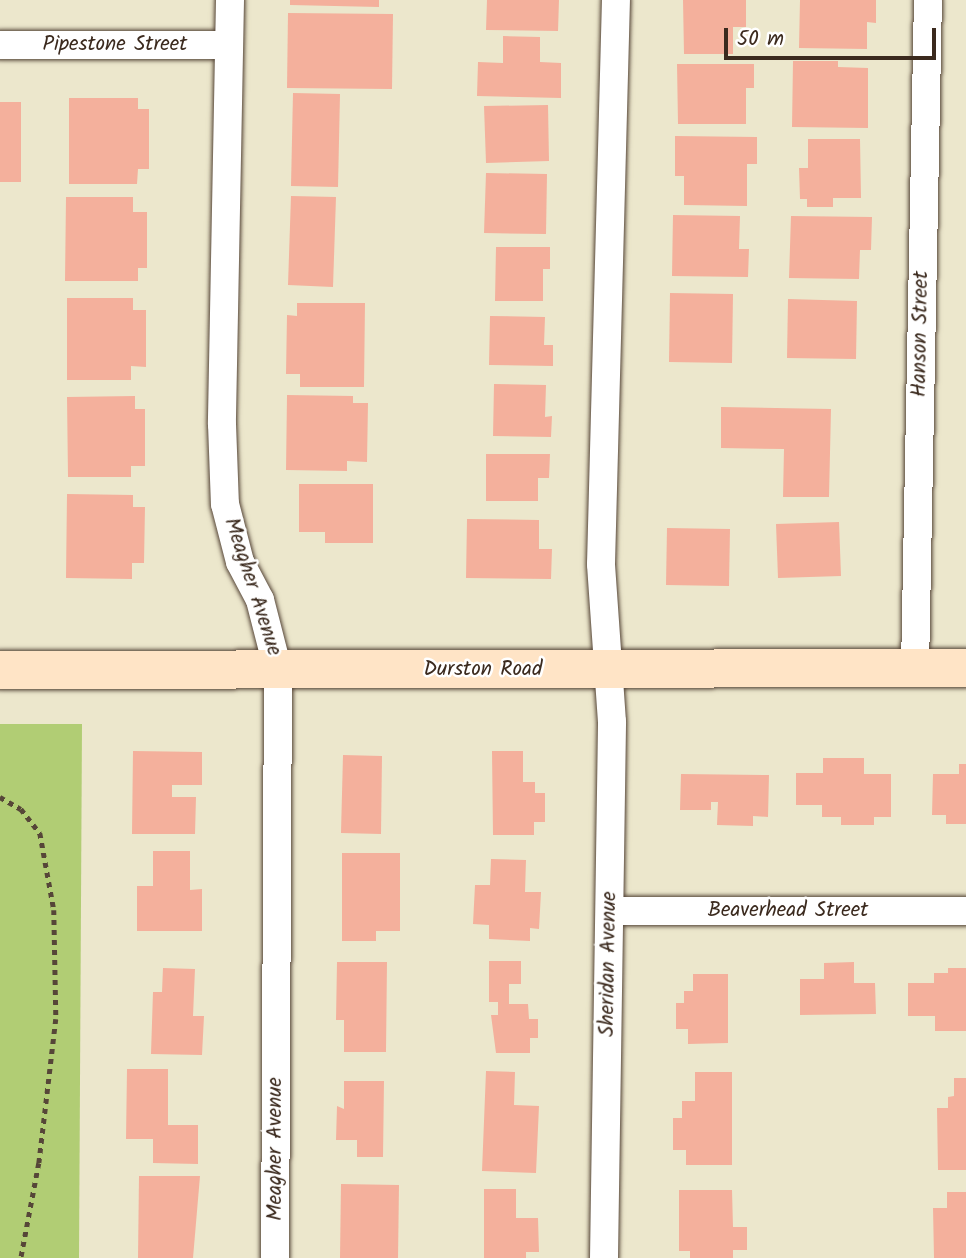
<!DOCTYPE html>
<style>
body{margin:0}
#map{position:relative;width:966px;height:1258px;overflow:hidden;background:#ece7cc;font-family:Kalam,sans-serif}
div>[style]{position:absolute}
.green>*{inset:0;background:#b1cd74}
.building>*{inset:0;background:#f4b09c}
.path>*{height:4.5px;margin-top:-2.25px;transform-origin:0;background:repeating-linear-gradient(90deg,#564638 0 5px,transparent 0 10px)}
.roads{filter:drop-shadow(0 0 2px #564638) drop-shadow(0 0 2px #564638)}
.minor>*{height:28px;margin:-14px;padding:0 14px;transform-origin:14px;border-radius:14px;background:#fff}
.secondary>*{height:38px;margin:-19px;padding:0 19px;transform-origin:19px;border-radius:19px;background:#ffe4c6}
span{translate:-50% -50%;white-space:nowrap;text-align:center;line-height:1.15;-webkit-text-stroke:5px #fff;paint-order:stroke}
.street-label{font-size:21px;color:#3b2a1e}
.scale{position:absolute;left:724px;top:28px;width:212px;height:32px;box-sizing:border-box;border:4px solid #3b2a1e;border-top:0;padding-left:9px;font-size:21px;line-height:24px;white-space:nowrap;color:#3b2a1e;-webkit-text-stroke:5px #fff;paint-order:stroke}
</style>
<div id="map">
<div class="green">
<i style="clip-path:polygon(0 724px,82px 724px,79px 1258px,0 1258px)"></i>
</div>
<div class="building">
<i style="clip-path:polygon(290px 0,379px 0,379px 7px,290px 5px)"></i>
<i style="clip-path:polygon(487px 0,559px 0,558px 31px,486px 30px)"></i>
<i style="clip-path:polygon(683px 0,746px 0,746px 27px,733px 27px,733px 54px,684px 54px)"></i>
<i style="clip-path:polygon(800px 0,876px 0,876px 23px,867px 22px,867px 49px,799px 48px)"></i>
<i style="clip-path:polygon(288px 13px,393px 14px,392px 89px,287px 88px)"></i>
<i style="clip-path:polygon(503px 36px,540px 37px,540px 62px,561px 63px,561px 98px,477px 96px,478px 62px,503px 63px)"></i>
<i style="clip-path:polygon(793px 61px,838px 61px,838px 67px,868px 68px,868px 128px,792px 127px)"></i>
<i style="clip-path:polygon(677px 64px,754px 64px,754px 88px,746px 88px,746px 124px,678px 124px)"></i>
<i style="clip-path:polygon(293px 93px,340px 94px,338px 187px,291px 186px)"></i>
<i style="clip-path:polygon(69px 98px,138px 98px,138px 109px,149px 109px,149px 169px,138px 169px,137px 184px,69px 184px)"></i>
<i style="clip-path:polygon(0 102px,21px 102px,21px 182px,0 182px)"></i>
<i style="clip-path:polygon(548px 105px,549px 161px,486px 163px,484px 106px)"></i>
<i style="clip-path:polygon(675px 136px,757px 137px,757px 164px,747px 164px,747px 206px,684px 205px,684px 176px,675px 176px)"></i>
<i style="clip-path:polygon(808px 139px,860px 139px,861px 198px,833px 198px,833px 207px,807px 207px,807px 199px,800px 199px,799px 168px,808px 168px)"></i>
<i style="clip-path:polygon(486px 173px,547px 174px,546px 234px,484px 233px)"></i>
<i style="clip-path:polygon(291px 196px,336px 197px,333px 287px,288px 285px)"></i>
<i style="clip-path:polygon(66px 197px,133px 197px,133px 212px,147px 212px,147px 268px,138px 268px,138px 281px,65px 281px)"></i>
<i style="clip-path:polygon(673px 215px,740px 216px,739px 249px,749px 249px,748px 277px,672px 276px)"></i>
<i style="clip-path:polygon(791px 216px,872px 217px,871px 250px,860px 250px,859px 279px,789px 278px)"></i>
<i style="clip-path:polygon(496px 247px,550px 247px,550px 269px,543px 269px,543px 301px,495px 301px)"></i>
<i style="clip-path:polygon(670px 293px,733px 294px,732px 363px,669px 362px)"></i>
<i style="clip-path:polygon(67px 298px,133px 298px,133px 310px,146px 310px,146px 367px,131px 366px,131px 380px,67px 380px)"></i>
<i style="clip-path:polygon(788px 299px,857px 301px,856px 359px,787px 358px)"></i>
<i style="clip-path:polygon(297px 303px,365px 303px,364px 387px,300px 387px,300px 374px,286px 374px,287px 315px,297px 316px)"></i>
<i style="clip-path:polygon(490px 316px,545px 317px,544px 345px,553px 345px,553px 366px,489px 365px)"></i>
<i style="clip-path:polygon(494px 384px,546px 385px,545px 417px,552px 416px,551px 437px,493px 436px)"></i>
<i style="clip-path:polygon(287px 395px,353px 396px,353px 403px,368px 403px,367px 462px,347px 461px,347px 471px,286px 470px)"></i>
<i style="clip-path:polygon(135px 396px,135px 409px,145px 409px,145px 466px,131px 466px,131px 477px,68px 477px,67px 397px)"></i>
<i style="clip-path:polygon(721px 407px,831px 409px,829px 497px,783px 497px,784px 449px,721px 448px)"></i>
<i style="clip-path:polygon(486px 454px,550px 454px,549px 478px,538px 478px,538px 501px,486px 501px)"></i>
<i style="clip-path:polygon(299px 484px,373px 484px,373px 543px,325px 543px,325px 532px,299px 532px)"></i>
<i style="clip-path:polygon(67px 494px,133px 495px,133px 507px,145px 507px,144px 563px,132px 563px,132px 579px,66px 578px)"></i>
<i style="clip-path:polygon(467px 519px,539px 520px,539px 549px,552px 549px,551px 579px,466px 578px)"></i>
<i style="clip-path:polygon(839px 522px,841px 576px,778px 578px,776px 524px)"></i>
<i style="clip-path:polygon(667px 528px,730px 529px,729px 586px,666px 585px)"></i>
<i style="clip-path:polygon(133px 751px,202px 752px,202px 785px,172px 785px,172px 797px,196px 797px,195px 834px,132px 834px)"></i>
<i style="clip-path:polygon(492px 751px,523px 751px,523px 782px,535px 782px,535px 793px,545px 793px,545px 822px,534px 822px,534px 835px,493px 835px)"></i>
<i style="clip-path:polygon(343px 755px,382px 756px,381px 834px,341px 833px)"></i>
<i style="clip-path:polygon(823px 758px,864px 758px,864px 774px,891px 774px,891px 817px,874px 817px,874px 825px,841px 825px,841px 817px,822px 817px,822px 805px,796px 805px,796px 773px,823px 773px)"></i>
<i style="clip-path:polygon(959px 764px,966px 764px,966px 824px,946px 824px,946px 815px,932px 815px,933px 774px,959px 774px)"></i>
<i style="clip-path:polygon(681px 774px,769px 775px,768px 817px,753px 816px,753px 826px,717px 825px,718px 802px,711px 802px,711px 810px,680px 810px)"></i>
<i style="clip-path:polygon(153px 851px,190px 851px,190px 890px,202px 889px,202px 931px,137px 931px,137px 886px,153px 886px)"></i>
<i style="clip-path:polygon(342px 853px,400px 853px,400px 931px,376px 931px,376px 941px,342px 941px)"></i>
<i style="clip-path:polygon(491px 859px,526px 860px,525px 892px,541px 892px,539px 929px,530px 928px,530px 941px,489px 939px,489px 925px,473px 924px,475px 885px,490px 885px)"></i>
<i style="clip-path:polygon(489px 961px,521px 961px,521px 984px,509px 984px,509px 1004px,528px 1004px,529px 1019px,538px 1019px,538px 1038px,530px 1038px,530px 1053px,496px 1053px,491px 1015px,498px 1015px,498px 1002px,489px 1002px)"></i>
<i style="clip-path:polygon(337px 962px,387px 962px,386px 1052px,344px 1052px,344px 1020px,336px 1020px)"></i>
<i style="clip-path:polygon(854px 962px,854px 983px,875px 983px,876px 1014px,800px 1015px,800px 979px,824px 979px,824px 963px)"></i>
<i style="clip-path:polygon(163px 968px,195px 969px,193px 1016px,204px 1016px,202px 1055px,151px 1054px,153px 992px,162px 992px)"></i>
<i style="clip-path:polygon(948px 968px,966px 968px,966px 1031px,935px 1031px,935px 1016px,908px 1016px,908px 983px,934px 983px,934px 973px,948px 973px)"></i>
<i style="clip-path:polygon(693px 974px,728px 974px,728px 1043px,688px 1044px,688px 1029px,676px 1029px,676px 1003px,684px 1003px,684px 991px,693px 991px)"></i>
<i style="clip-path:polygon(127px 1069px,168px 1069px,168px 1125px,198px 1125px,198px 1164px,153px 1163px,153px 1139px,126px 1139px)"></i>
<i style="clip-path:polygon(486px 1071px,515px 1072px,514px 1105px,539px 1106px,536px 1173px,482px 1171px)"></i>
<i style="clip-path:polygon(695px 1072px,732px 1072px,732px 1165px,686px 1165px,686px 1150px,673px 1150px,673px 1118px,682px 1118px,682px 1101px,695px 1101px)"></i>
<i style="clip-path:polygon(954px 1078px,966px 1078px,966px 1170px,938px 1170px,937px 1108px,948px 1108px,948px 1097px,954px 1096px)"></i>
<i style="clip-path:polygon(344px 1081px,384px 1081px,383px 1157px,357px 1157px,357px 1140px,336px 1140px,337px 1106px,344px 1109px)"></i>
<i style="clip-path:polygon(139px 1176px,200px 1176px,193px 1258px,138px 1258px)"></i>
<i style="clip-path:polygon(341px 1184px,399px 1185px,398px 1258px,340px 1258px)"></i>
<i style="clip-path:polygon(484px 1189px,516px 1189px,516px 1218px,538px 1218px,539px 1252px,526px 1252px,526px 1258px,484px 1258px)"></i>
<i style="clip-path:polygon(679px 1190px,732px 1190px,733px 1227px,747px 1227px,747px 1250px,733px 1250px,733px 1258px,690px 1258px,690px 1251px,679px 1251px)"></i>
<i style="clip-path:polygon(947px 1192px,966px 1192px,966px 1258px,934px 1258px,933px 1208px,947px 1208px)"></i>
</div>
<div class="path">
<i style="left:0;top:797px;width:24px;rotate:30deg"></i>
<i style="left:21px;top:809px;width:31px;rotate:52deg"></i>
<i style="left:40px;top:833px;width:78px;rotate:79.7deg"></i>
<i style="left:54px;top:910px;width:109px;rotate:88.9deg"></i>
<i style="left:56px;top:1019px;width:145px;rotate:96.7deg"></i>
<i style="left:39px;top:1163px;width:97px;rotate:100.7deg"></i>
</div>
<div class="roads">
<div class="minor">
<i style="left:230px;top:0;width:424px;rotate:91.1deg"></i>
<i style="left:222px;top:424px;width:80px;rotate:87.9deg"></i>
<i style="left:225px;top:504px;width:60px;rotate:75.5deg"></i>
<i style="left:240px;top:562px;width:43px;rotate:62.2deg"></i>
<i style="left:260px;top:600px;width:72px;rotate:75.6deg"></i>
<i style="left:278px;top:670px;width:588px;rotate:90.29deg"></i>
<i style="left:0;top:45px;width:229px"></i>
<i style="left:915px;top:668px;width:668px;rotate:-88.89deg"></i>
<i style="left:610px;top:911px;width:356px"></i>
<i style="left:604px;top:1258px;width:536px;rotate:-89.14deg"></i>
<i style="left:612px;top:722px;width:158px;rotate:-94deg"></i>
<i style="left:601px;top:564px;width:564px;rotate:-88.48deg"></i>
</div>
<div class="secondary">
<i style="left:0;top:670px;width:966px;rotate:-0.12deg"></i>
</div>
</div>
<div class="street-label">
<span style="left:115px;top:45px">Pipestone Street</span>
<span style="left:921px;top:334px;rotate:-89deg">Hanson Street</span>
<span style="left:252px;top:587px;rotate:72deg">Meagher Avenue</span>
<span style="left:483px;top:670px">Durston Road</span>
<span style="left:788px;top:911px">Beaverhead Street</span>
<span style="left:609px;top:964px;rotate:-89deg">Sheridan Avenue</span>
<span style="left:276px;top:1149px;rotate:-90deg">Meagher Avenue</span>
</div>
<div class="scale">50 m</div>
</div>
